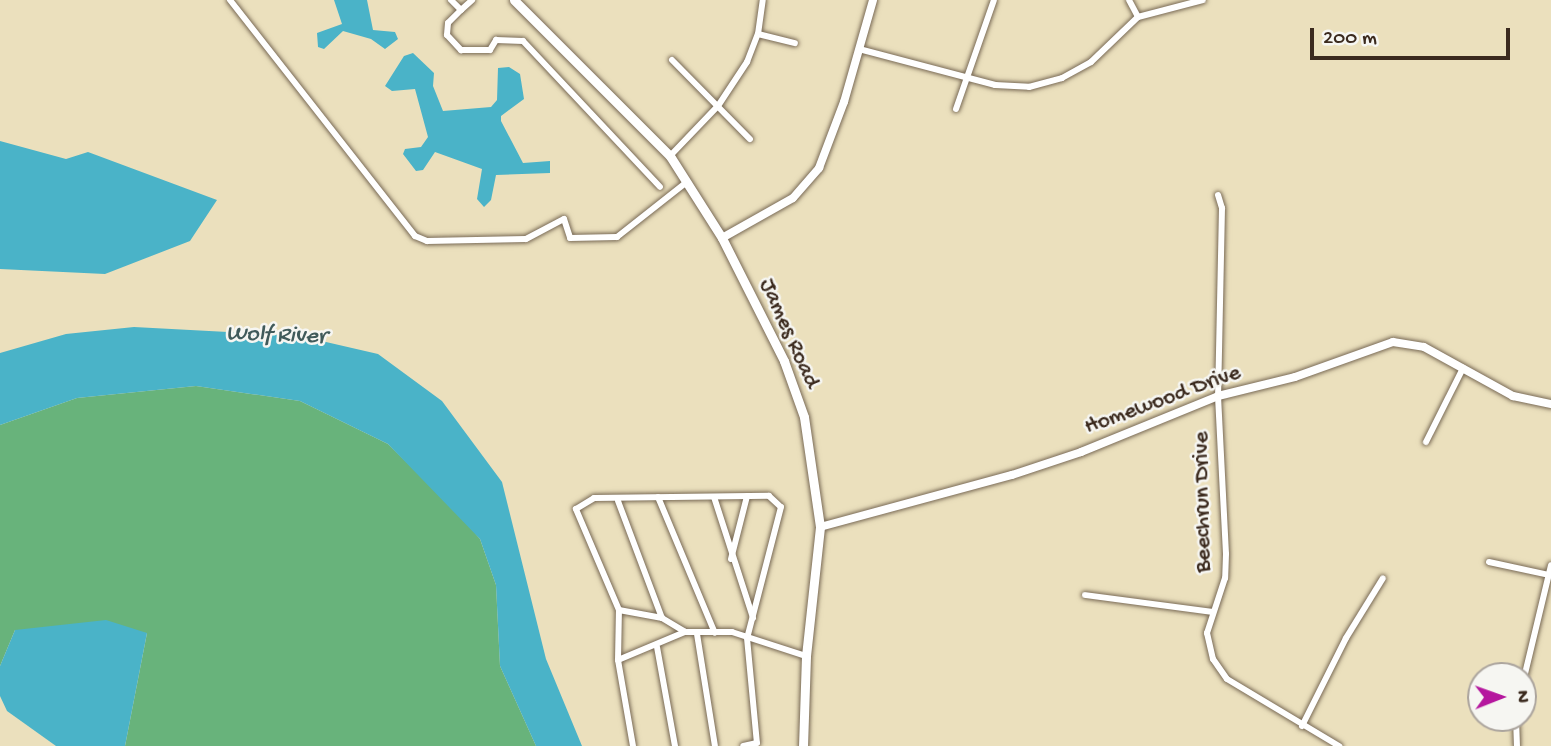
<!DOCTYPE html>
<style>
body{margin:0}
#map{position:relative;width:1551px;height:746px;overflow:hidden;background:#ebe0bd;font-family:"Gochi Hand",sans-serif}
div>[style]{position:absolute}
.forest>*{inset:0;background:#68b37b}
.water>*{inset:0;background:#4ab3c8}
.roads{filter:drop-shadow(0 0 2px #796a56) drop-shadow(0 0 2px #796a56)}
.minor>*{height:6px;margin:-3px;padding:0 3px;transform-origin:3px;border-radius:3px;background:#fff}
.tertiary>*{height:8px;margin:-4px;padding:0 4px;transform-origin:4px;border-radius:4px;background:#fff}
.secondary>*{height:9px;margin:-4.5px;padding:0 4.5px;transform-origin:4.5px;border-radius:4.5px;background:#fff}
span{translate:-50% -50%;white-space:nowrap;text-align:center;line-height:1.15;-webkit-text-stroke:5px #f6f6f2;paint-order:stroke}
.street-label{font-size:23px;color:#3b2a1e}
.water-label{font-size:24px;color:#405a5a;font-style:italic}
.north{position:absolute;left:1467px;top:662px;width:70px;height:70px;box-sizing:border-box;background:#f6f6f2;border:2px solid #aba49d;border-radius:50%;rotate:89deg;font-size:19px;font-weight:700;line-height:28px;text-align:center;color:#3b2a1e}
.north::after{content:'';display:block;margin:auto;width:24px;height:32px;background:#b5179e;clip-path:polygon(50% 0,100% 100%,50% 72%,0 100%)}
.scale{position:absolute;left:1310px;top:28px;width:200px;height:32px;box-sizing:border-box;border:4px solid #3b2a1e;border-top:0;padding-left:9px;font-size:21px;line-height:24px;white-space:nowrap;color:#3b2a1e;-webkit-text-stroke:5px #f6f6f2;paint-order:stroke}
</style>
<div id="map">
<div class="forest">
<i style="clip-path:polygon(196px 386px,300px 401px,388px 444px,454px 509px,480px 539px,496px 585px,500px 666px,536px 746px,125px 746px,147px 633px,15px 630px,0 666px,0 425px,77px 398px)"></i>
</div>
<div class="water">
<i style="clip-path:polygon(334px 0,367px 0,373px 30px,395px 32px,398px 39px,385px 49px,371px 39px,343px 31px,324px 49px,318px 47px,317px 33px,342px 24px)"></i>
<i style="clip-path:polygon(413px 53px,434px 73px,433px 86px,443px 111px,491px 107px,497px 100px,498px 68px,509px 67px,520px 74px,524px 99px,501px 116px,501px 121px,523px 163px,550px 161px,550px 173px,496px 175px,491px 200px,484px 207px,477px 199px,482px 169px,435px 152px,423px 170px,416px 171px,403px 154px,405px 149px,421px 147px,428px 137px,415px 89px,392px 91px,385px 86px,404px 56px)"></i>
<i style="clip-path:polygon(0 141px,66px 159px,88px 152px,217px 200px,190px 241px,105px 274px,0 269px)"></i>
<i style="clip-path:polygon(134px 327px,300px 336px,378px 354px,442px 401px,502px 482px,546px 659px,582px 746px,536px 746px,500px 666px,496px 585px,480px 539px,388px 444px,300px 401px,196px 386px,77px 398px,0 425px,0 353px,66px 334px)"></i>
<i style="clip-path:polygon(106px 620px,147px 633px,125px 746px,56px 746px,7px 711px,0 696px,0 666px,15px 630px)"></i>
</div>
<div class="roads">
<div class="minor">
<i style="left:230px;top:0;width:300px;rotate:51.9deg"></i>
<i style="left:415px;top:236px;width:13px;rotate:23deg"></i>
<i style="left:427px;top:241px;width:99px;rotate:-1.2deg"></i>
<i style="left:526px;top:239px;width:43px;rotate:-27.8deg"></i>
<i style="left:564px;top:219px;width:20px;rotate:72deg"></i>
<i style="left:570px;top:238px;width:47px;rotate:-1.2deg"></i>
<i style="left:617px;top:237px;width:89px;rotate:-38.2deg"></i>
<i style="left:451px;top:0;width:14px;rotate:45deg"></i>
<i style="left:461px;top:10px;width:18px;rotate:135deg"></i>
<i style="left:448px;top:23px;width:12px;rotate:95deg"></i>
<i style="left:447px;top:35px;width:21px;rotate:47deg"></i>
<i style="left:461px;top:50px;width:29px"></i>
<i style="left:490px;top:50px;width:12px;rotate:-59deg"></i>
<i style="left:496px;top:40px;width:27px;rotate:2deg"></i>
<i style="left:523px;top:41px;width:200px;rotate:46.8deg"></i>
<i style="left:1129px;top:0;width:19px;rotate:62deg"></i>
<i style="left:461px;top:10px;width:15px;rotate:-42deg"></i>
<i style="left:758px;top:34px;width:38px;rotate:14deg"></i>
<i style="left:859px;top:49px;width:141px;rotate:14.8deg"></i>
<i style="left:995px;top:85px;width:34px;rotate:3deg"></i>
<i style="left:1029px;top:87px;width:34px;rotate:-15deg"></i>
<i style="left:1062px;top:78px;width:33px;rotate:-29deg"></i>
<i style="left:1091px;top:62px;width:65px;rotate:-43.8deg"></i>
<i style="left:1138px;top:17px;width:67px;rotate:-14.7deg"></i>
<i style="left:672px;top:60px;width:111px;rotate:45.4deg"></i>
<i style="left:956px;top:109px;width:115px;rotate:-70.8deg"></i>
<i style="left:670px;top:156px;width:69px;rotate:-46.2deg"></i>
<i style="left:718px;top:106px;width:53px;rotate:-56.6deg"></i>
<i style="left:747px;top:62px;width:30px;rotate:-69deg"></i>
<i style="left:758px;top:34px;width:34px;rotate:-82deg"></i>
<i style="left:1218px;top:195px;width:14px;rotate:73deg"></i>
<i style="left:1222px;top:208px;width:188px;rotate:91.2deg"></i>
<i style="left:1218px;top:396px;width:158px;rotate:87.1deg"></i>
<i style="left:1226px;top:554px;width:24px;rotate:92deg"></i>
<i style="left:1225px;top:578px;width:58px;rotate:108.1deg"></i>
<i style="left:1207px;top:633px;width:27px;rotate:77deg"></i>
<i style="left:1213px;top:659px;width:24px;rotate:55deg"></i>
<i style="left:1227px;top:679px;width:131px;rotate:30.9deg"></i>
<i style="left:1426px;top:442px;width:83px;rotate:-63.4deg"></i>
<i style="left:658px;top:497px;width:147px;rotate:67.3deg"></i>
<i style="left:714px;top:497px;width:127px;rotate:72.1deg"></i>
<i style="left:618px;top:501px;width:125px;rotate:69.4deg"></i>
<i style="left:731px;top:559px;width:65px;rotate:-75.7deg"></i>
<i style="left:1489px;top:562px;width:61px;rotate:12.2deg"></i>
<i style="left:1085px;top:595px;width:128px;rotate:7.6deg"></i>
<i style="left:619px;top:610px;width:44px;rotate:10.5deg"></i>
<i style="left:662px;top:618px;width:27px;rotate:31deg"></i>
<i style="left:697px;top:634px;width:113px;rotate:80.9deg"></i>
<i style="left:657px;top:647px;width:101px;rotate:79.7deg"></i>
<i style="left:618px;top:660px;width:73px;rotate:-22.7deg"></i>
<i style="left:685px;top:632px;width:47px"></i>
<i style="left:732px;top:632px;width:78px;rotate:18deg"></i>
<i style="left:1523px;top:682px;width:120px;rotate:-76.5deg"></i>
<i style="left:1516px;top:718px;width:28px;rotate:88deg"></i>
<i style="left:1302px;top:726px;width:98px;rotate:-63.4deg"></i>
<i style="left:1346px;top:638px;width:70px;rotate:-58.3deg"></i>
<i style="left:633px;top:746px;width:87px;rotate:-99.9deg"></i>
<i style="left:618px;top:660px;width:50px;rotate:-88.9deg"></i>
<i style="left:619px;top:610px;width:110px;rotate:-113.1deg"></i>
<i style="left:576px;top:509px;width:21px;rotate:-31deg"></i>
<i style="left:594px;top:498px;width:175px;rotate:-0.7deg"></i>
<i style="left:769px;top:496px;width:16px;rotate:43deg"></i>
<i style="left:781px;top:507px;width:135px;rotate:104.5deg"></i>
<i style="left:747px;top:638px;width:105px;rotate:84.6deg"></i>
<i style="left:757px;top:743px;width:14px;rotate:168deg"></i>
</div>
<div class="tertiary">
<i style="left:722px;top:238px;width:81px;rotate:-29.4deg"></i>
<i style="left:793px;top:198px;width:40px;rotate:-49deg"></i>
<i style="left:819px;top:168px;width:71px;rotate:-69.3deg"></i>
<i style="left:844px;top:102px;width:106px;rotate:-74.1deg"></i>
<i style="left:820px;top:527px;width:199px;rotate:-15.2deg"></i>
<i style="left:1012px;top:475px;width:73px;rotate:-18.4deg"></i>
<i style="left:1081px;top:452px;width:148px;rotate:-22.2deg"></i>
<i style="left:1218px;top:396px;width:79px;rotate:-13.9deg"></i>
<i style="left:1295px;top:377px;width:104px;rotate:-19.7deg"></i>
<i style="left:1393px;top:342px;width:31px;rotate:9deg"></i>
<i style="left:1424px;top:347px;width:102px;rotate:28.8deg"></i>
<i style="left:1513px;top:396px;width:39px;rotate:12deg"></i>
</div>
<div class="secondary">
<i style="left:514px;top:0;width:221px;rotate:45deg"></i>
<i style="left:670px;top:156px;width:97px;rotate:57.6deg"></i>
<i style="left:722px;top:238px;width:138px;rotate:63.2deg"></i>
<i style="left:784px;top:361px;width:59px;rotate:70.3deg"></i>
<i style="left:804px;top:417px;width:111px;rotate:81.7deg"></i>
<i style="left:820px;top:527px;width:130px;rotate:96.2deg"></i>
<i style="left:806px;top:656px;width:90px;rotate:91.9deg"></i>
</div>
</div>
<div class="street-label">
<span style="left:788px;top:334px;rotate:66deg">James Road</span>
<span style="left:1163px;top:401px;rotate:-20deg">Homewood Drive</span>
<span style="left:1204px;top:502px;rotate:-91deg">Beechrun Drive</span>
</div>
<div class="water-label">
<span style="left:276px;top:336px;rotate:2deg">Wolf River</span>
</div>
<div class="north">N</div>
<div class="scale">200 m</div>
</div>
